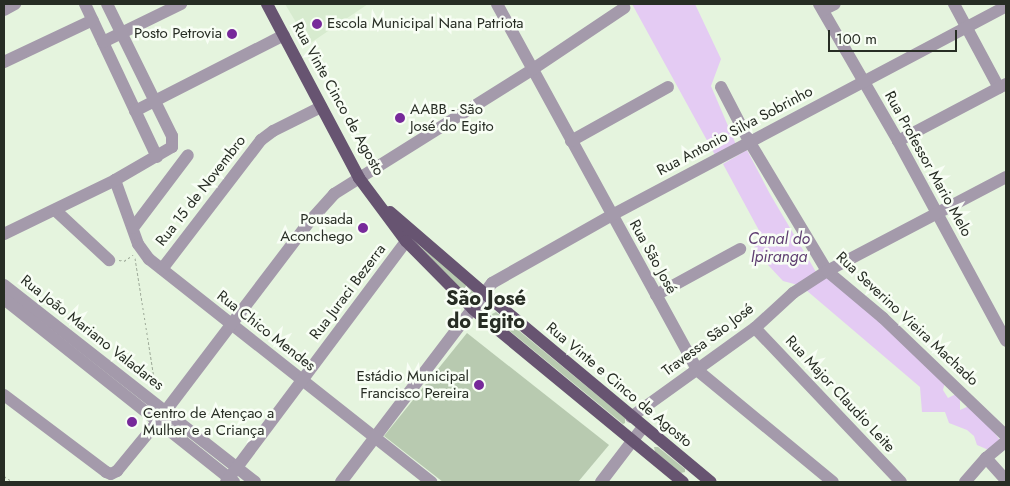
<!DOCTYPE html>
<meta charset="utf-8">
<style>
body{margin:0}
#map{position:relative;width:1010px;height:486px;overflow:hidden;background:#e5f4de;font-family:Jost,sans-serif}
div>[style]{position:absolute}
.built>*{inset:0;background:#d7ebcf}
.green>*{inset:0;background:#b8cab0}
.water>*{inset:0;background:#e4cbf3}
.path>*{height:1px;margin-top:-0.5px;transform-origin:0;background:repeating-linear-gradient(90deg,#9eaa99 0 2.5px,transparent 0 5px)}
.minor>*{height:12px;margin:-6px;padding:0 6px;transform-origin:6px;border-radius:6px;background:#a49aab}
.major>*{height:12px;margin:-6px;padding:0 6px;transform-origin:6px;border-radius:6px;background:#675471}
.dots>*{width:14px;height:14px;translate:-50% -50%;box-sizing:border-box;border:2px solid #f8fef5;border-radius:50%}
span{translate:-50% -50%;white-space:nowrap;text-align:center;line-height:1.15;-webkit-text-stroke:5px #f8fef5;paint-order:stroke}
.poi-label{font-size:15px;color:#272d24}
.left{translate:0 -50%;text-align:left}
.right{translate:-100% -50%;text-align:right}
.street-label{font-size:15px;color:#272d24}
.water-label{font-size:16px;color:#5f3e71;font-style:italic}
.district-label{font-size:20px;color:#272d24;font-weight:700}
.frame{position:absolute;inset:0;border:5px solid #272d24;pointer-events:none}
.scale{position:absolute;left:828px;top:30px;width:129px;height:22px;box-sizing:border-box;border:2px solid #272d24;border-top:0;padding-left:6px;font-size:15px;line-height:18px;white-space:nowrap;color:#272d24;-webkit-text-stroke:4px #f8fef5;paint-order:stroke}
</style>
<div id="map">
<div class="built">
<i style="clip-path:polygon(285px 4px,368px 4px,309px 44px)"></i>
</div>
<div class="green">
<i style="clip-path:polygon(401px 226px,472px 289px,475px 295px,474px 300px,468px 297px)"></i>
<i style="clip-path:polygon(496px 312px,625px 418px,625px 423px,623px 424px,494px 318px,492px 314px)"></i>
<i style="clip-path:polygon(467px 333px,609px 445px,578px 482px,443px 482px,384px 436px)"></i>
<i style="clip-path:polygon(654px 447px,658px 447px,685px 469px,685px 472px,681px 473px,655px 452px)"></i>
</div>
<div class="water">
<i style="clip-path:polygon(632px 4px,695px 4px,721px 59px,711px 86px,737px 147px,715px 155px)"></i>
<i style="clip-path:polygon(747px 150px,770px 194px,816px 272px,798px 285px,783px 281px,753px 249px,762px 236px,723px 164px)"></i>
<i style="clip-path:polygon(829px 276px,945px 382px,943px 390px,948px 398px,956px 394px,960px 398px,960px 410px,969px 406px,982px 417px,1000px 440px,991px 451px,977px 445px,974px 436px,967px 430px,949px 423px,945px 412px,922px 412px,920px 387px,806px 290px)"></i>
</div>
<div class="path">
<i style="left:135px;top:258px;width:134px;rotate:81deg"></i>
<i style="left:119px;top:260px;width:5px;rotate:11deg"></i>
<i style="left:124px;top:261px;width:11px;rotate:-34deg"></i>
<i style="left:4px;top:476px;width:11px;rotate:34deg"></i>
</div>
<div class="minor">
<i style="left:85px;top:4px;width:169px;rotate:64.8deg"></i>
<i style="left:497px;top:4px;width:417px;rotate:61.3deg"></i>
<i style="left:697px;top:370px;width:176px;rotate:39.5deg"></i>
<i style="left:819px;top:4px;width:158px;rotate:60deg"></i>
<i style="left:898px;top:141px;width:227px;rotate:61.6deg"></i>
<i style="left:954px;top:4px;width:95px;rotate:61.8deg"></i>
<i style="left:4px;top:10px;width:13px;rotate:-29deg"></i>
<i style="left:823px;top:10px;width:13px;rotate:-27deg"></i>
<i style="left:103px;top:42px;width:87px;rotate:-26deg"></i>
<i style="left:4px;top:62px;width:98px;rotate:-25.3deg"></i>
<i style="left:721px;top:87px;width:61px;rotate:62.6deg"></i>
<i style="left:749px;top:141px;width:152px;rotate:59deg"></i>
<i style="left:827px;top:271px;width:73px;rotate:40deg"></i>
<i style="left:883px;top:318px;width:170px;rotate:43.8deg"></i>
<i style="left:135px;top:111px;width:167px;rotate:-27deg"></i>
<i style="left:571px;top:141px;width:111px;rotate:-29.1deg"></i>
<i style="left:898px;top:141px;width:122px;rotate:-27.8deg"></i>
<i style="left:115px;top:180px;width:68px;rotate:70.2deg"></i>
<i style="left:138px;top:244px;width:19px;rotate:54deg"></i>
<i style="left:149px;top:259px;width:360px;rotate:38.3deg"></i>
<i style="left:55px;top:210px;width:74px;rotate:42.8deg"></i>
<i style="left:133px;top:228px;width:91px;rotate:-53deg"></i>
<i style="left:4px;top:234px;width:123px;rotate:-25.9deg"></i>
<i style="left:115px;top:180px;width:66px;rotate:-30.1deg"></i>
<i style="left:172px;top:147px;width:11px;rotate:-90deg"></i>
<i style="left:172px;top:136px;width:147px;rotate:-116.2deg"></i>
<i style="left:162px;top:269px;width:163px;rotate:-52.5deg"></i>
<i style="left:261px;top:140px;width:15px;rotate:-37deg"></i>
<i style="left:273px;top:131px;width:54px;rotate:-26.6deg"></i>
<i style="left:4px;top:285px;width:319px;rotate:38.1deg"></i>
<i style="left:656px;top:295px;width:96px;rotate:-28.7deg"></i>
<i style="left:4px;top:299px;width:294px;rotate:38.5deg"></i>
<i style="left:755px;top:328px;width:212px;rotate:46.5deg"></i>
<i style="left:4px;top:395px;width:128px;rotate:37deg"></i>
<i style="left:106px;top:472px;width:5px;rotate:22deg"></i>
<i style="left:631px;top:417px;width:153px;rotate:-35.7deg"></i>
<i style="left:755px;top:328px;width:52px;rotate:-42.6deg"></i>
<i style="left:793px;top:293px;width:40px;rotate:-32.9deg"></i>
<i style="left:827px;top:271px;width:202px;rotate:-27.7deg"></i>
<i style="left:986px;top:458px;width:30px;rotate:48deg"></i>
<i style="left:111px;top:474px;width:7px;rotate:-27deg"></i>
<i style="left:117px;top:471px;width:65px;rotate:-50.6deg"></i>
<i style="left:158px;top:421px;width:250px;rotate:-52.8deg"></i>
<i style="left:309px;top:222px;width:38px;rotate:-48deg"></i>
<i style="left:334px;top:194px;width:235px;rotate:-32.1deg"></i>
<i style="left:533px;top:69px;width:110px;rotate:-33.8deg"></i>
<i style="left:226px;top:482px;width:301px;rotate:-53.2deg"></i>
<i style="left:341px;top:482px;width:250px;rotate:-52.8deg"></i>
<i style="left:492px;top:283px;width:138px;rotate:-29.5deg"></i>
<i style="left:612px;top:215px;width:446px;rotate:-27.9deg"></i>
<i style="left:601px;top:482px;width:69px;rotate:-52.6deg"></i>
<i style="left:965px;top:482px;width:32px;rotate:-49deg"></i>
<i style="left:986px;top:458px;width:26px;rotate:-40deg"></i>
</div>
<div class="major">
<i style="left:267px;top:4px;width:197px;rotate:62.1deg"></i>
<i style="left:359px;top:178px;width:79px;rotate:53.3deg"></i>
<i style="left:406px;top:241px;width:95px;rotate:45.4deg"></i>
<i style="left:473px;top:309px;width:272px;rotate:39.5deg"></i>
<i style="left:390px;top:212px;width:124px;rotate:40.8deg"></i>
<i style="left:484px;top:293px;width:295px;rotate:39.8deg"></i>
</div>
<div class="dots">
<i style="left:317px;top:24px;background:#77299a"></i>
<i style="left:232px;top:34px;background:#77299a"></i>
<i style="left:400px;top:118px;background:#77299a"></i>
<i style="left:363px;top:228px;background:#77299a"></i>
<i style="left:479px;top:385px;background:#77299a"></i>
<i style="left:132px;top:422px;background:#77299a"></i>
</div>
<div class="poi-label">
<span class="left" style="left:327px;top:24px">Escola Municipal Nana Patriota</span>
<span class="right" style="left:222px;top:34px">Posto Petrovia</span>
<span class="left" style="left:410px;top:118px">AABB - São<br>José do Egito</span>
<span class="right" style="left:353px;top:228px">Pousada<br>Aconchego</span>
<span class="right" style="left:469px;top:385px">Estádio Municipal<br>Francisco Pereira</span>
<span class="left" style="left:143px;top:422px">Centro de Atençao a<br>Mulher e a Criança</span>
</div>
<div class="street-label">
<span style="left:338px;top:99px;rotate:61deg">Rua Vinte Cinco de Agosto</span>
<span style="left:735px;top:131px;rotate:-28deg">Rua Antonio Silva Sobrinho</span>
<span style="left:928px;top:164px;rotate:61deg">Rua Professor Mario Melo</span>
<span style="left:201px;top:191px;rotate:-52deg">Rua 15 de Novembro</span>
<span style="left:653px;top:257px;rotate:61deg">Rua São José</span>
<span style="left:348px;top:292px;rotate:-53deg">Rua Juraci Bezerra</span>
<span style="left:907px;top:319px;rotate:43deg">Rua Severino Vieira Machado</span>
<span style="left:266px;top:331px;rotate:38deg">Rua Chico Mendes</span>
<span style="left:92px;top:333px;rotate:38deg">Rua João Mariano Valadares</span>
<span style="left:708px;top:340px;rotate:-37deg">Travessa São José</span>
<span style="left:619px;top:385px;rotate:40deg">Rua Vinte e Cinco de Agosto</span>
<span style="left:840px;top:394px;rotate:47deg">Rua Major Claudio Leite</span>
</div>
<div class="water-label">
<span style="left:779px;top:248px">Canal do<br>Ipiranga</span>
</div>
<div class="district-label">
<span style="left:486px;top:310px">São José<br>do Egito</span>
</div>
<div class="frame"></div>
<div class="scale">100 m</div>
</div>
